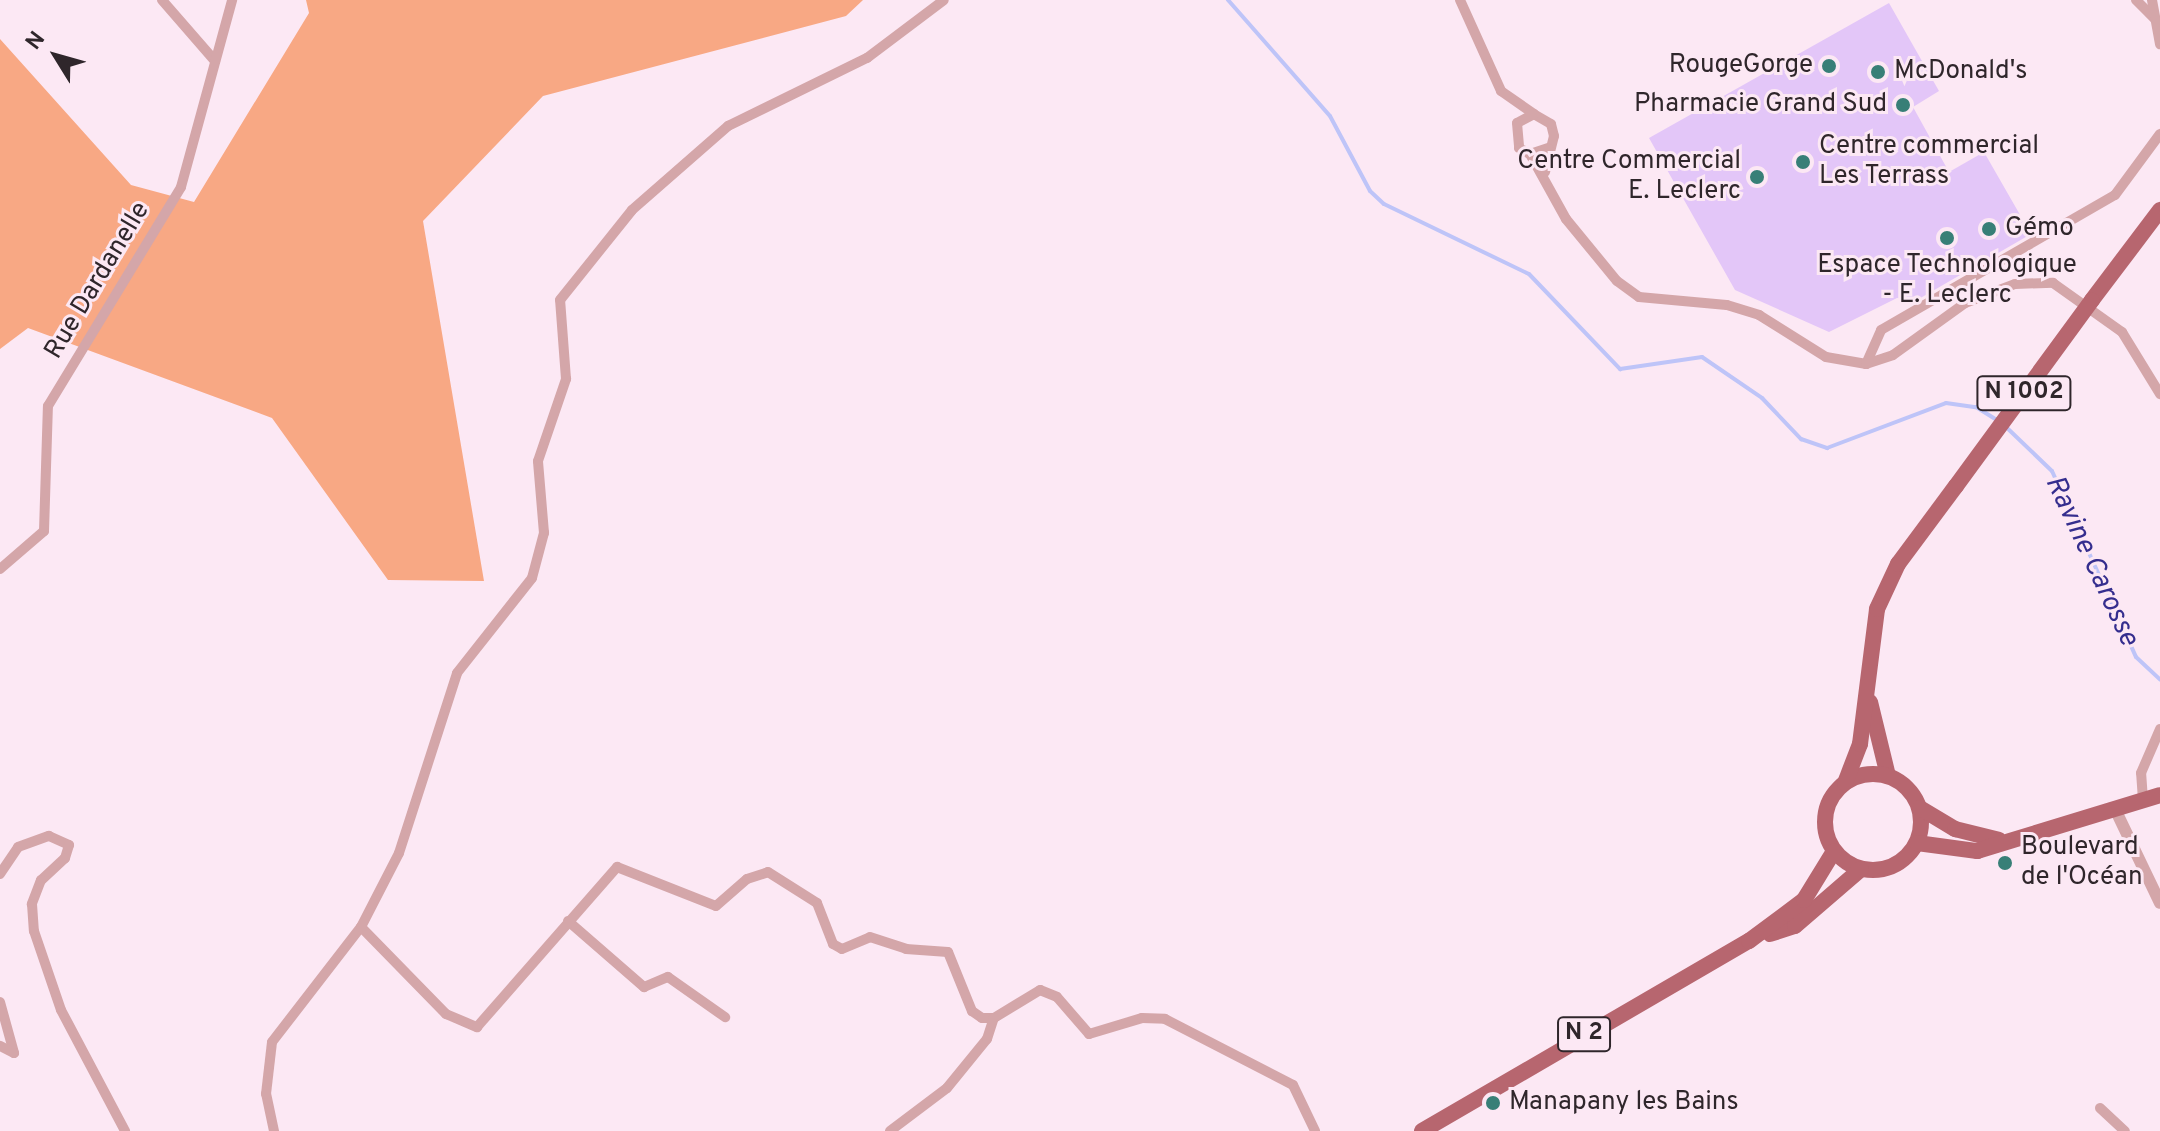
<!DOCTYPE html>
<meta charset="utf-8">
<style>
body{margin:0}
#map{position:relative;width:2160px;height:1131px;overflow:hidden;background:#fce8f4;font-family:Overpass,sans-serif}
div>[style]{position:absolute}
.green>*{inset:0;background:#f8a884}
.stream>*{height:4px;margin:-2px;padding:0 2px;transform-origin:2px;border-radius:2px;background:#bec4f8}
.building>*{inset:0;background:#e3c6f8}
.minor>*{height:10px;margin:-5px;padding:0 5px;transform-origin:5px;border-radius:5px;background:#d4a6a9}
.tertiary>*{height:12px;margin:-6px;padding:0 6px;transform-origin:6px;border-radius:6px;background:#d4a6a9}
.primary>*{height:16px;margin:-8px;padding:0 8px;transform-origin:8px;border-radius:8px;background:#b7666f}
.primary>.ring{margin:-8px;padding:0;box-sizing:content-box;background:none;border:16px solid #b7666f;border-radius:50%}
.primary-bridge>*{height:16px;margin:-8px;padding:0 8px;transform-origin:8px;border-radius:8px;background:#b7666f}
.dots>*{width:22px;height:22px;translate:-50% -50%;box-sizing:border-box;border:4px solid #fce8f4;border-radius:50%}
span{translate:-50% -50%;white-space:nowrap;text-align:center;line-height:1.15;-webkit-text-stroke:6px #fce8f4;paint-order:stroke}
.shield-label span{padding:2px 6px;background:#fce8f4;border:2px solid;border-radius:6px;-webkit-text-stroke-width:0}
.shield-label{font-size:24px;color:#2f262b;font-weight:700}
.poi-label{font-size:26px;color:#2f262b}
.right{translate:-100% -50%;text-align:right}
.left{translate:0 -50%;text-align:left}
.street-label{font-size:26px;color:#2f262b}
.water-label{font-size:28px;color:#352e8e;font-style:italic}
.north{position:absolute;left:16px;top:16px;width:80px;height:80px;-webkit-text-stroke:6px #fce8f4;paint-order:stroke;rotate:307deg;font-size:22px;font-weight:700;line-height:32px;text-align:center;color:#2f262b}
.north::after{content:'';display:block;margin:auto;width:28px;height:36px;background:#2f262b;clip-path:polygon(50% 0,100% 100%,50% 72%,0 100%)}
</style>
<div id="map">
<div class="green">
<i style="clip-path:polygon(306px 0,863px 0,846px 16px,543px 96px,423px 221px,484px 581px,388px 580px,272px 418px,28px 328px,0 349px,0 39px,131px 185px,194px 202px,309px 13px)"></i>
</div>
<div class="stream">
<i style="left:1228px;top:0;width:154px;rotate:48.7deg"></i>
<i style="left:1330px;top:116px;width:85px;rotate:61.9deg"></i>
<i style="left:1370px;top:191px;width:19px;rotate:43deg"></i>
<i style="left:1384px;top:204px;width:161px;rotate:25.8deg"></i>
<i style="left:1529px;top:274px;width:132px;rotate:46.2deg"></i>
<i style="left:1620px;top:369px;width:83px;rotate:-8.3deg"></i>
<i style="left:1702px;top:357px;width:73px;rotate:34.3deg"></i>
<i style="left:1762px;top:398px;width:57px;rotate:46.4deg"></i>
<i style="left:1801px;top:439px;width:28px;rotate:19deg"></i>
<i style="left:1827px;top:448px;width:127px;rotate:-20.7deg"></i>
<i style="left:1946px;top:403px;width:30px;rotate:8deg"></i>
<i style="left:1976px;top:407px;width:26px;rotate:32deg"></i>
<i style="left:2005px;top:426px;width:65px;rotate:43.8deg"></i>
<i style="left:2052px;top:471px;width:204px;rotate:65.7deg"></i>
<i style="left:2136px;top:657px;width:33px;rotate:43deg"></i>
</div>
<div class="building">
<i style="clip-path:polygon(1889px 3px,1939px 91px,1913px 107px,1949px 172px,1984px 152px,2031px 234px,1917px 300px,1897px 298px,1829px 332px,1735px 290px,1649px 138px)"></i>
</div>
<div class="minor">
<i style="left:162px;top:0;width:81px;rotate:49deg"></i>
<i style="left:1460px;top:0;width:100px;rotate:65.7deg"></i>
<i style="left:1501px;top:91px;width:40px;rotate:34.9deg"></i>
<i style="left:2136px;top:0;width:25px;rotate:45deg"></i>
<i style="left:2152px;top:0;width:45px;rotate:79.7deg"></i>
<i style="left:1530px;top:154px;width:74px;rotate:61deg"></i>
<i style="left:1566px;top:219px;width:80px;rotate:50.6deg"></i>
<i style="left:1617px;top:281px;width:27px;rotate:36deg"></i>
<i style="left:1639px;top:297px;width:88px;rotate:5.2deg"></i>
<i style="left:1727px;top:305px;width:34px;rotate:17deg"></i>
<i style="left:1759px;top:315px;width:79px;rotate:32.1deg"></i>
<i style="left:1826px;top:357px;width:41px;rotate:9.9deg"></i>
<i style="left:1866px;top:364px;width:28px;rotate:-18deg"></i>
<i style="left:1893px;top:355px;width:89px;rotate:-35.8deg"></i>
<i style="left:1965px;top:303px;width:53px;rotate:-20.8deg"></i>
<i style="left:2015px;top:284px;width:38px;rotate:-2deg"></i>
<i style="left:2053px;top:283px;width:85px;rotate:35.4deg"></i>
<i style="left:2122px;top:332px;width:73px;rotate:58.5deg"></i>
<i style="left:1545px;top:172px;width:37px;rotate:-76deg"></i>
<i style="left:1554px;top:136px;width:12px;rotate:-104deg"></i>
<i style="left:1551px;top:124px;width:20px;rotate:-150deg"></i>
<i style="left:1534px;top:114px;width:19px;rotate:152deg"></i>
<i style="left:1517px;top:123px;width:25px;rotate:85deg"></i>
<i style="left:1519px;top:148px;width:13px;rotate:29deg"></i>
<i style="left:1530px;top:154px;width:19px;rotate:-18deg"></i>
<i style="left:1866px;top:364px;width:37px;rotate:-66deg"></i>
<i style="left:1881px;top:330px;width:270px;rotate:-30deg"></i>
<i style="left:2115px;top:195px;width:76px;rotate:-53.6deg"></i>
<i style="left:0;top:569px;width:58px;rotate:-40.8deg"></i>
<i style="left:44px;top:531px;width:125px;rotate:-88.2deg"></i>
<i style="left:48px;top:406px;width:256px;rotate:-58.7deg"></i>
<i style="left:181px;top:187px;width:194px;rotate:-74.7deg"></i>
<i style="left:2143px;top:800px;width:27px;rotate:-94deg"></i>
<i style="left:2141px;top:773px;width:48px;rotate:-66.6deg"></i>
<i style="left:0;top:874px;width:32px;rotate:-56deg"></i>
<i style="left:18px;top:847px;width:33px;rotate:-20deg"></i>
<i style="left:49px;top:836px;width:22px;rotate:24deg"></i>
<i style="left:69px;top:845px;width:14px;rotate:107deg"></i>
<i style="left:65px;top:858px;width:33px;rotate:137deg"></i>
<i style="left:41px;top:880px;width:26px;rotate:111deg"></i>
<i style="left:32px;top:904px;width:27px;rotate:86deg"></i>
<i style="left:34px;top:931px;width:83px;rotate:71.1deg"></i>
<i style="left:61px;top:1010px;width:137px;rotate:62.1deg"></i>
<i style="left:568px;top:921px;width:101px;rotate:41deg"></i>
<i style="left:644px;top:987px;width:26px;rotate:-23deg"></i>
<i style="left:668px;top:977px;width:70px;rotate:35.1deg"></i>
<i style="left:361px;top:927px;width:122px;rotate:45.7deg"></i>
<i style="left:446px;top:1014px;width:34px;rotate:23deg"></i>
<i style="left:477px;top:1027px;width:213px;rotate:-48.8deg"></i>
<i style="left:617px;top:867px;width:106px;rotate:21.5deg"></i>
<i style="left:716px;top:906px;width:41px;rotate:-41.1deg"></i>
<i style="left:747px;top:879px;width:22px;rotate:-18deg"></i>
<i style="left:768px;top:872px;width:58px;rotate:32.3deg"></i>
<i style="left:817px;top:903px;width:44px;rotate:68.7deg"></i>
<i style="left:833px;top:944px;width:10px;rotate:29deg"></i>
<i style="left:842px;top:949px;width:30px;rotate:-23deg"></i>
<i style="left:870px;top:937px;width:38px;rotate:18deg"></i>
<i style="left:906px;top:949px;width:42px;rotate:4.1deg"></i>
<i style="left:948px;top:952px;width:64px;rotate:67.9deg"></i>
<i style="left:972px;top:1011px;width:12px;rotate:35deg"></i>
<i style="left:982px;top:1018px;width:12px"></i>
<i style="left:994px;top:1018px;width:54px;rotate:-31.3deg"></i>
<i style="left:1040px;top:990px;width:18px;rotate:22deg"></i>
<i style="left:1057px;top:997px;width:49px;rotate:49.1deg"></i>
<i style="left:1089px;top:1034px;width:55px;rotate:-16.8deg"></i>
<i style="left:1142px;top:1018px;width:23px;rotate:2deg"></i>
<i style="left:1165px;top:1019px;width:144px;rotate:27.3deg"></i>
<i style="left:1293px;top:1085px;width:51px;rotate:64.4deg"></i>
<i style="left:0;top:1002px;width:53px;rotate:74.6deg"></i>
<i style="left:14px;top:1053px;width:16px;rotate:-153deg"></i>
<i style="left:2100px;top:1108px;width:34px;rotate:43deg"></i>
<i style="left:274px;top:1131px;width:38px;rotate:-102deg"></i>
<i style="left:266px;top:1094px;width:52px;rotate:-83.4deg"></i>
<i style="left:272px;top:1042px;width:145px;rotate:-52.3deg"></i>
<i style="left:361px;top:927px;width:83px;rotate:-62.8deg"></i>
<i style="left:399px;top:853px;width:189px;rotate:-72.1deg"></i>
<i style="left:457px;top:673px;width:121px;rotate:-51.7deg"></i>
<i style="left:532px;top:578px;width:47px;rotate:-75.1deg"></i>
<i style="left:544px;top:533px;width:72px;rotate:-94.8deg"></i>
<i style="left:538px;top:461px;width:87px;rotate:-71.1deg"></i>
<i style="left:566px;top:379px;width:79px;rotate:-94.3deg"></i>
<i style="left:560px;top:300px;width:115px;rotate:-51.3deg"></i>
<i style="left:632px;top:210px;width:128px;rotate:-41.2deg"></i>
<i style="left:728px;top:126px;width:155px;rotate:-26.1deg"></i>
<i style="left:867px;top:58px;width:96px;rotate:-37deg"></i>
<i style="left:890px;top:1131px;width:71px;rotate:-37deg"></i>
<i style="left:947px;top:1088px;width:63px;rotate:-50.8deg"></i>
<i style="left:987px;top:1039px;width:22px;rotate:-72deg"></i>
</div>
<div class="tertiary">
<i style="left:2115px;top:809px;width:104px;rotate:64.4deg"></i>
</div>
<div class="primary">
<i style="left:2092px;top:300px;width:113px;rotate:-52.9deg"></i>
<i style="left:1870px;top:702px;width:76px;rotate:76.3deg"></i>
<i class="ring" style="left:1825px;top:774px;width:80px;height:80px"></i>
<i style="left:1845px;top:783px;width:42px;rotate:-69deg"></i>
<i style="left:1860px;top:744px;width:136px;rotate:-82.8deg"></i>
<i style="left:1877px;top:609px;width:50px;rotate:-65deg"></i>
<i style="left:1898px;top:564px;width:97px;rotate:-53.4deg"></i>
<i style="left:1920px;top:808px;width:41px;rotate:31deg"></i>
<i style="left:1955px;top:829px;width:45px;rotate:14deg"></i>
<i style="left:1917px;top:843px;width:61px;rotate:7.6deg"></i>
<i style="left:1977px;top:851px;width:191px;rotate:-17deg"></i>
<i style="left:1770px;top:934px;width:26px;rotate:-18deg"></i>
<i style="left:1795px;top:926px;width:87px;rotate:-40.8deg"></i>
<i style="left:1422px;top:1131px;width:378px;rotate:-30.2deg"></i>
<i style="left:1749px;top:941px;width:69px;rotate:-36.7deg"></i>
<i style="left:1804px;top:900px;width:57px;rotate:-58.5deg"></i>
</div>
<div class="primary-bridge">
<i style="left:1956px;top:486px;width:230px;rotate:-53.8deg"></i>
</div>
<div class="dots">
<i style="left:1829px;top:66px;background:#387f77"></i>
<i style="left:1878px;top:72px;background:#387f77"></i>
<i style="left:1903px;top:105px;background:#387f77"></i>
<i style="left:1803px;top:162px;background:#387f77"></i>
<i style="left:1757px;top:177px;background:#387f77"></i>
<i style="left:1989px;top:229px;background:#387f77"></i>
<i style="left:1947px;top:238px;background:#387f77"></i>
<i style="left:2005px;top:863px;background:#387f77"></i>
<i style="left:1493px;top:1103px;background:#387f77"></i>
</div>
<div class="shield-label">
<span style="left:2024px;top:393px">N 1002</span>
<span style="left:1584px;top:1034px">N 2</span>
</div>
<div class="poi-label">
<span class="right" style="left:1813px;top:66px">RougeGorge</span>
<span class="left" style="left:1894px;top:72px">McDonald's</span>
<span class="right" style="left:1887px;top:105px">Pharmacie Grand Sud</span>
<span class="left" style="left:1819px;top:162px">Centre commercial<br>Les Terrass</span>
<span class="right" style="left:1741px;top:177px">Centre Commercial<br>E. Leclerc</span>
<span class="left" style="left:2005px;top:229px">Gémo</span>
<span style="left:1947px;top:281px">Espace Technologique<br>- E. Leclerc</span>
<span class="left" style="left:2021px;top:863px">Boulevard<br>de l'Océan</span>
<span class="left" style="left:1509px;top:1103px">Manapany les Bains</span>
</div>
<div class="street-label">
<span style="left:98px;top:281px;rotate:-59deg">Rue Dardanelle</span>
</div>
<div class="water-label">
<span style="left:2091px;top:561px;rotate:65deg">Ravine Carosse</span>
</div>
<div class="north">N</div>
</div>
